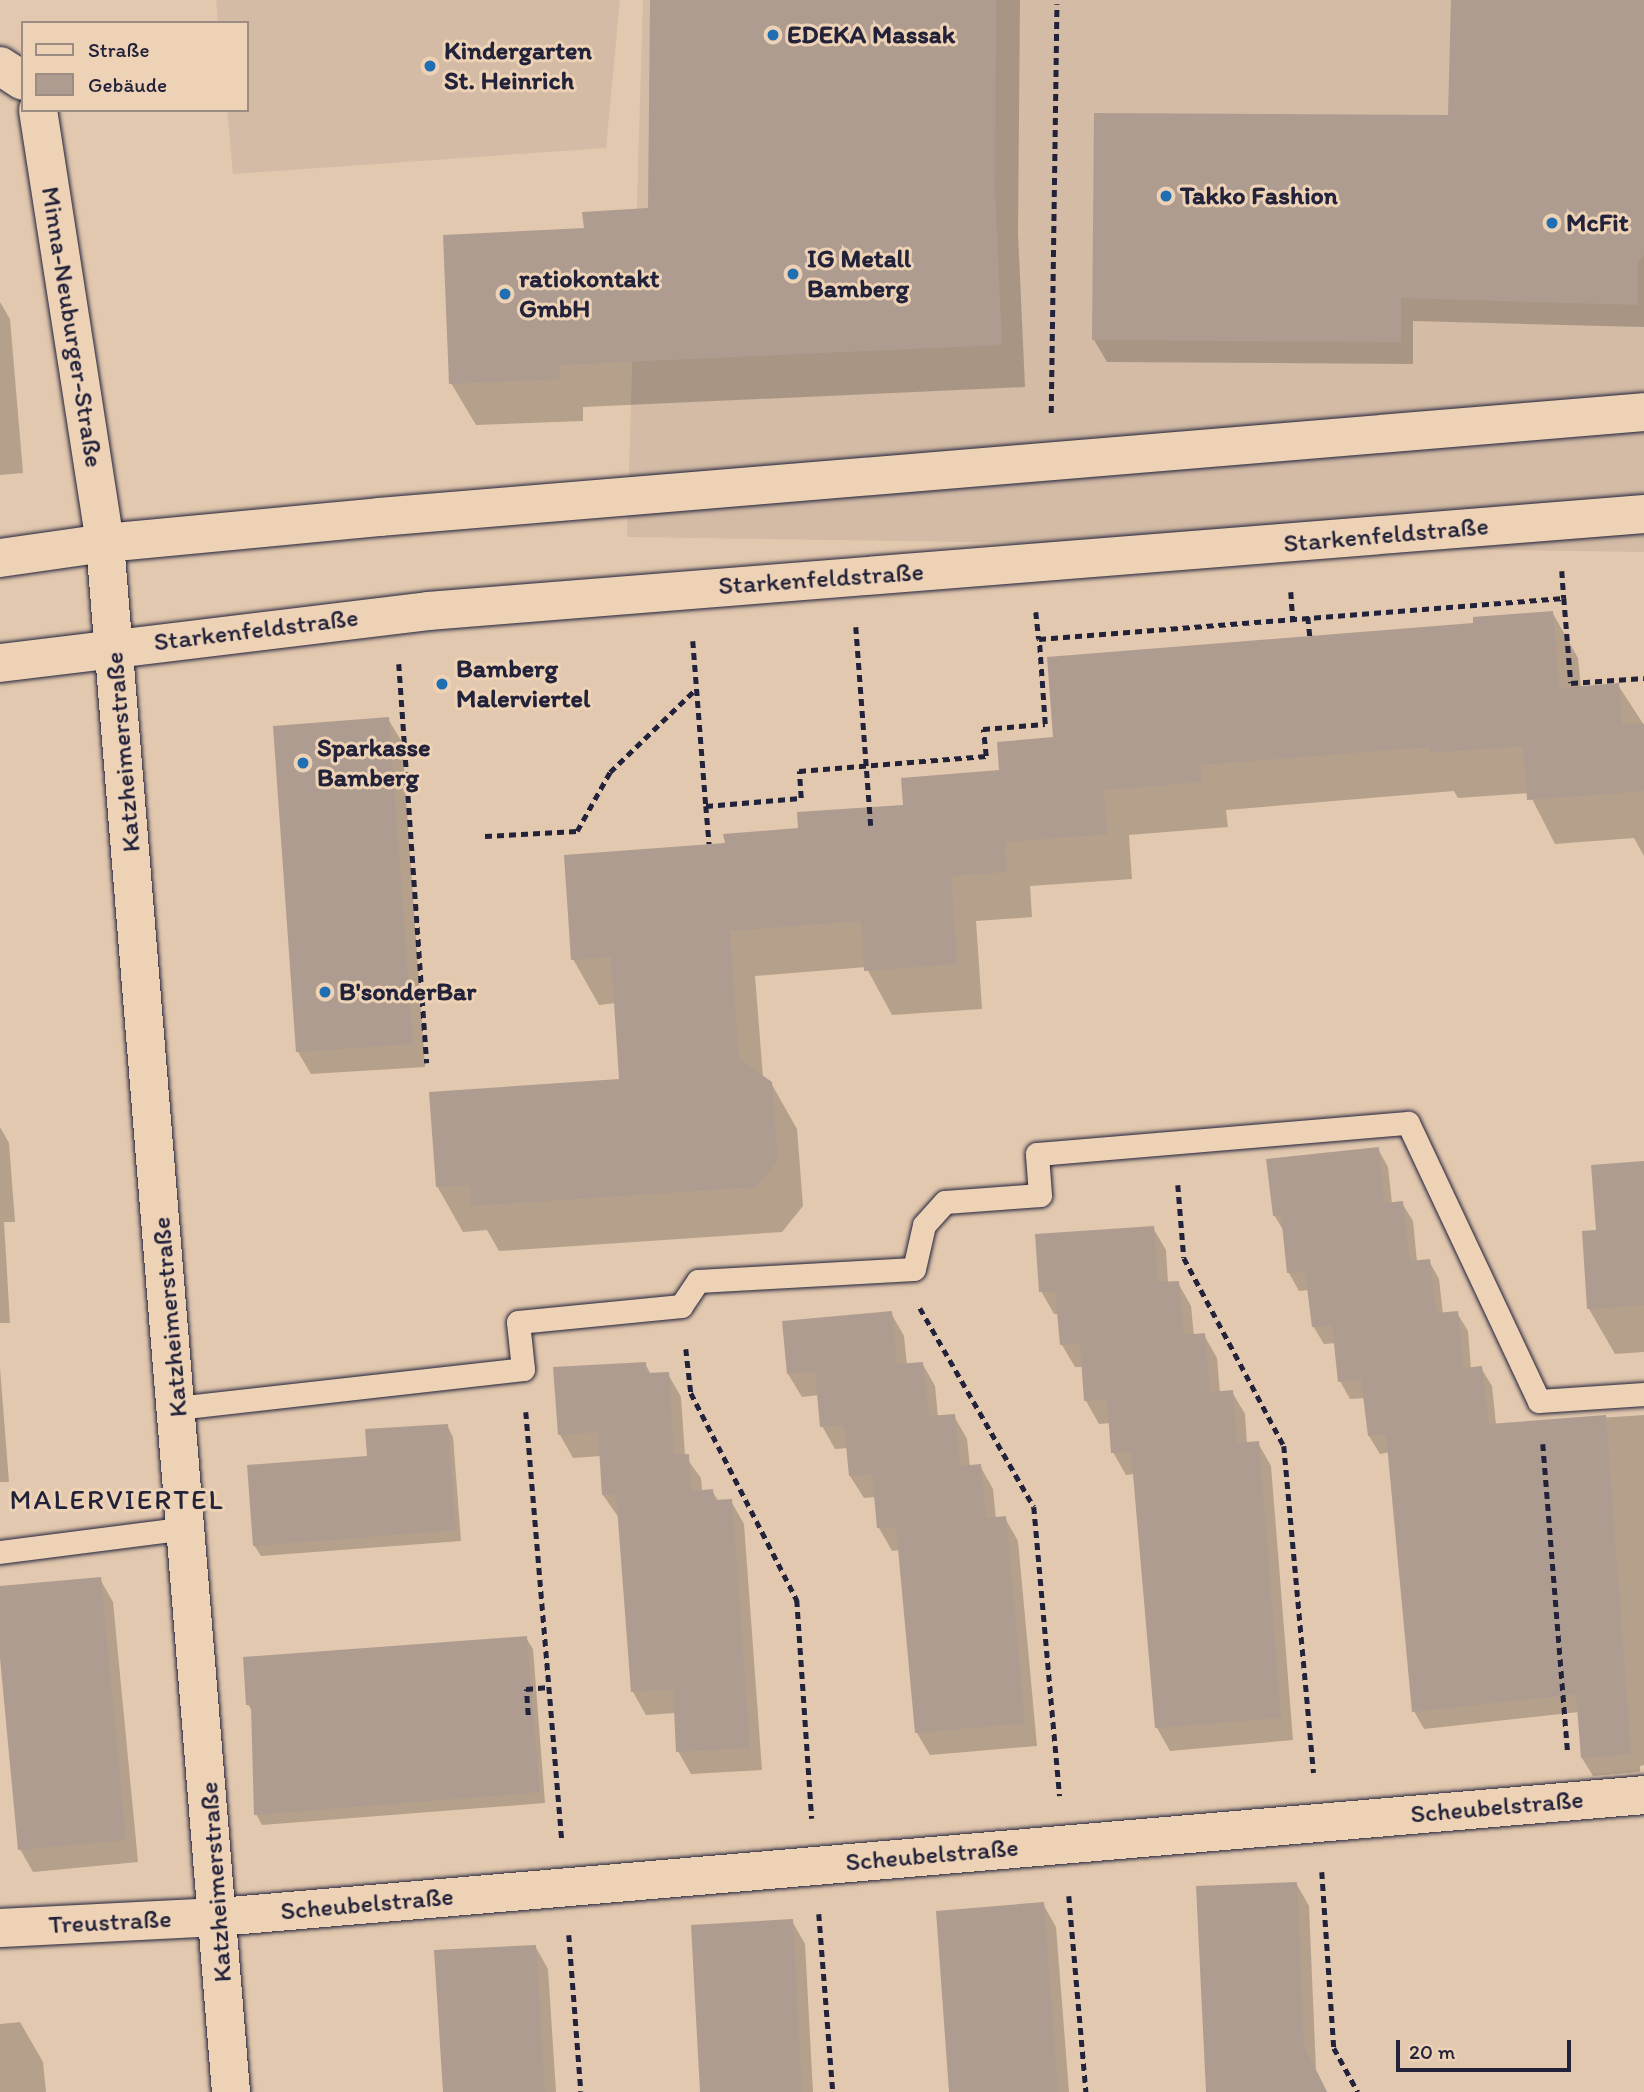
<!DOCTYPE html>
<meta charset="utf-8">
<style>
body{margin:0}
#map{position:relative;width:1644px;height:2092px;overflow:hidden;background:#e2c8ae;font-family:Itim,sans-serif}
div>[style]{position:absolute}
.built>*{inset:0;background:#d3bba5}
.shadow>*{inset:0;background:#0003}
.building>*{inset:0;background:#af9c90}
.path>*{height:4.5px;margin-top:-2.25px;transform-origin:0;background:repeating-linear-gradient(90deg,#22223b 0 7px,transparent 0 12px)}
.roads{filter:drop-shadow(0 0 2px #22223b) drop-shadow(0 0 2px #22223b)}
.lane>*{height:23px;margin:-11.5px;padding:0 11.5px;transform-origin:11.5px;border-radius:11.5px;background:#eed2b5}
.street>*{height:38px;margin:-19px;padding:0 19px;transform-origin:19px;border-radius:19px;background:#eed2b5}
.secondary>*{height:38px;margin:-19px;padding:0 19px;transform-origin:19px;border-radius:19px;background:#eed2b5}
.dots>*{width:19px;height:19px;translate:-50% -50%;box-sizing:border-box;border:4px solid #eed2b5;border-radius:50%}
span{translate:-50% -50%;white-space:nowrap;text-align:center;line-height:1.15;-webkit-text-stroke:6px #eed2b5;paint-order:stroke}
.poi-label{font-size:26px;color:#22223b;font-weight:700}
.left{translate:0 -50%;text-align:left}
.street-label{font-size:26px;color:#22223b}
.neighbourhood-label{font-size:28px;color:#22223b;letter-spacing:2px}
.legend{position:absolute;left:21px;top:21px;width:228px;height:91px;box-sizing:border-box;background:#eed2b5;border:2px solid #9c8c84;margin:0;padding:9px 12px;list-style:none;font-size:21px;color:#22223b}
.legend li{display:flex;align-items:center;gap:14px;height:35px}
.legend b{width:35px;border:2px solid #9c8c84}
.scale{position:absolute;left:1396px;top:2040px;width:175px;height:32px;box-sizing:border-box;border:4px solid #22223b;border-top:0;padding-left:9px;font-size:21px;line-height:24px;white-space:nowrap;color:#22223b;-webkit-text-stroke:5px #eed2b5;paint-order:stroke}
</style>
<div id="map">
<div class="built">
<i style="clip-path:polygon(216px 0,620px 0,606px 148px,233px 174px,227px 110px,247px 110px,247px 23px,218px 23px)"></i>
<i style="clip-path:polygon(643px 0,1644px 0,1644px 552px,627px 537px)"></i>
</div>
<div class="shadow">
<i style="clip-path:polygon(651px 0,1020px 0,1018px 233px,1025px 387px,583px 407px,583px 421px,476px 425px,451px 383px,585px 230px,650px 210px)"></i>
<i style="clip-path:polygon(1452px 0,1644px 0,1644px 327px,1413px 321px,1413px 364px,1107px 362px,1094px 340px,1449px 117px)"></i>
<i style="clip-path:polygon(0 302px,10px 319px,23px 473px,0 475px)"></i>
<i style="clip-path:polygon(1552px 612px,1578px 658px,1581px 688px,1618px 685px,1644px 725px,1644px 856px,1634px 838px,1555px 844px,1529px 793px,1458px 798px,1454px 791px,1226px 810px,1228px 827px,1129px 835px,1132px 879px,1030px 886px,1032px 917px,976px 921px,982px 1009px,892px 1015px,866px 967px,755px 976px,763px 1077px,771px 1083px,797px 1129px,803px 1206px,782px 1232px,499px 1251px,487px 1230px,463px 1232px,437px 1186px,621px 1081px,616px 1003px,599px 1005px,573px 959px,727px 845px,904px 807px,1001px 771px,1055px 738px,1475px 625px)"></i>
<i style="clip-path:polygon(388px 719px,402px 742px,425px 1067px,311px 1074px,298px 1052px)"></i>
<i style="clip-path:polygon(0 1127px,9px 1143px,15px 1222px,4px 1222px,10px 1323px,0 1323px)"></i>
<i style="clip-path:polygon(1378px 1149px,1388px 1167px,1392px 1204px,1402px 1203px,1413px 1221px,1417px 1262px,1429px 1261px,1439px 1279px,1443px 1314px,1457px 1313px,1468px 1331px,1471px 1369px,1481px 1368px,1492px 1386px,1496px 1425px,1644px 1415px,1644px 1765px,1640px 1766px,1640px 1772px,1593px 1776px,1582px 1758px,1579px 1712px,1424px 1729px,1414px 1711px,1390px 1452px,1380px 1454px,1369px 1436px,1365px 1398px,1350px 1399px,1340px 1381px,1336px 1343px,1324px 1344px,1313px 1326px,1309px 1290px,1299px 1291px,1289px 1273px,1285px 1233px,1274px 1215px)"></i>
<i style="clip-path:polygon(1644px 1163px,1644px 1352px,1615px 1354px,1589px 1309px,1598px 1231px)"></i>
<i style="clip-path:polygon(1153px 1228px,1166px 1250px,1168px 1283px,1178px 1283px,1191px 1306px,1194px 1336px,1204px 1335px,1217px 1358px,1220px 1393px,1232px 1392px,1245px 1414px,1247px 1444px,1258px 1443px,1271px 1466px,1293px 1740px,1170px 1751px,1157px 1728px,1135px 1474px,1126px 1475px,1113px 1452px,1111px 1423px,1099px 1424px,1086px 1401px,1084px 1367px,1075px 1367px,1062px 1345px,1059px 1314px,1054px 1314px,1041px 1291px)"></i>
<i style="clip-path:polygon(891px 1313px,904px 1336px,907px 1365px,922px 1363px,935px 1386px,938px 1417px,954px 1416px,967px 1439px,970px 1467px,980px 1466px,993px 1489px,996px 1519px,1005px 1518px,1018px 1541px,1037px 1746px,930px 1755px,917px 1733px,900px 1550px,892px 1551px,879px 1528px,876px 1497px,864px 1498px,850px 1476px,848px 1448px,835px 1449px,822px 1426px,819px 1395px,802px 1397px,788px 1374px)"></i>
<i style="clip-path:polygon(645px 1363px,651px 1375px,668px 1374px,681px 1397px,685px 1456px,701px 1478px,702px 1491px,712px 1491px,719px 1502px,731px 1501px,744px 1524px,762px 1770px,691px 1774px,678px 1751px,676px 1713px,646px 1715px,633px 1692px,619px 1518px,603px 1495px,601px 1456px,573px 1458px,560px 1435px)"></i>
<i style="clip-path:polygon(0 1368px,9px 1482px,0 1482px)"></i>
<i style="clip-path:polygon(447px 1425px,453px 1437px,461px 1541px,261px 1556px,254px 1545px,369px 1458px)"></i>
<i style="clip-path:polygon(100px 1579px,113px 1602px,138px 1862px,33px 1872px,20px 1849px,0 1588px)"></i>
<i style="clip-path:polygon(526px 1638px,533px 1649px,545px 1803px,262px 1825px,256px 1814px,253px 1713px,248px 1704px)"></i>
<i style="clip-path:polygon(1296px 1883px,1309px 1906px,1316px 2070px,1327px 2092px,1208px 2092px)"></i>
<i style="clip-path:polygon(1043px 1904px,1056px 1927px,1069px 2092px,951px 2092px)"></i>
<i style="clip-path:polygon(792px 1921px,805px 1944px,813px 2092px,702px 2092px)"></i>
<i style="clip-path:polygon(535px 1946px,548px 1969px,556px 2092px,445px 2092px)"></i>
<i style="clip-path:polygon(20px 2022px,43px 2062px,46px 2092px,0 2092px,0 2024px)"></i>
</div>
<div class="building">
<i style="clip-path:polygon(650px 0,996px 0,995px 190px,1002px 345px,559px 365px,560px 379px,449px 384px,443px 235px,584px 228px,582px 212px,648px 208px)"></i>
<i style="clip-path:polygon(1451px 0,1644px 0,1644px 255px,1638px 261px,1637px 305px,1401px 298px,1401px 342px,1092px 340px,1094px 113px,1448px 115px)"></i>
<i style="clip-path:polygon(1553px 611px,1559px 688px,1619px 683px,1622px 725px,1644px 724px,1644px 791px,1527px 800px,1523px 746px,1430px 753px,1430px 747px,1201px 765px,1203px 782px,1104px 790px,1107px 834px,1005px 842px,1007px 872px,951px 876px,957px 964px,864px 971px,861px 921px,730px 931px,739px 1059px,772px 1082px,778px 1160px,756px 1187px,471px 1206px,470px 1185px,436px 1187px,429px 1092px,619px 1079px,611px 957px,571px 960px,564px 855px,725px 843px,723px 834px,798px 828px,797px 812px,903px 805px,901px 778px,999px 770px,997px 742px,1053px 737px,1047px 657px,1473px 623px,1473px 617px)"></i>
<i style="clip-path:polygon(389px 717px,413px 1044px,296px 1052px,273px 726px)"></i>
<i style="clip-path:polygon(1379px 1147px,1384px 1203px,1403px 1201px,1410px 1261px,1430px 1259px,1436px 1313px,1458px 1311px,1463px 1368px,1482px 1366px,1489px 1424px,1606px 1415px,1631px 1754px,1581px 1758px,1576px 1694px,1412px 1712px,1386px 1434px,1368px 1436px,1361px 1379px,1338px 1382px,1332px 1325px,1312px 1327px,1305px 1272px,1287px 1273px,1281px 1215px,1273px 1216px,1266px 1159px)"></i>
<i style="clip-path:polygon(1644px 1161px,1644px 1305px,1587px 1309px,1582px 1231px,1596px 1230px,1591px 1165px)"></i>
<i style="clip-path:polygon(1154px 1226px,1158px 1282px,1179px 1281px,1184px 1335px,1205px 1333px,1210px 1392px,1233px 1390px,1237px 1443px,1259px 1441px,1281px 1718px,1155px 1728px,1131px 1451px,1111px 1453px,1107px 1399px,1084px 1401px,1080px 1343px,1060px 1345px,1055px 1291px,1039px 1292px,1035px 1234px)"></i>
<i style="clip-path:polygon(892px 1311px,897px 1364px,923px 1362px,929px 1416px,955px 1414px,960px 1466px,981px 1464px,986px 1518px,1006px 1516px,1025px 1723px,915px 1733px,896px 1527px,877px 1528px,872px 1474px,849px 1476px,844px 1425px,820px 1427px,815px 1372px,787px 1374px,782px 1321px)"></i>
<i style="clip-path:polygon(646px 1362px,646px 1373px,669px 1372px,674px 1455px,689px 1454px,691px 1491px,713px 1489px,714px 1500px,732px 1499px,750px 1748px,676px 1752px,673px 1689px,631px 1692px,616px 1494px,602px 1495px,598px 1432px,558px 1435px,553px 1367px)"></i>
<i style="clip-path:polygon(448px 1424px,456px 1530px,253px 1546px,247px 1465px,367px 1456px,365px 1429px)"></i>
<i style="clip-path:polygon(101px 1577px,126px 1840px,18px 1850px,0 1658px,0 1586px)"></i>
<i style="clip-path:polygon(527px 1636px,540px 1792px,254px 1815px,251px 1705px,246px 1705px,243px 1657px)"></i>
<i style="clip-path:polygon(1297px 1882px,1304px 2046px,1327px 2092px,1206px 2092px,1196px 1886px)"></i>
<i style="clip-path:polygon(1044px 1902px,1058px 2092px,949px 2092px,936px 1911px)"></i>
<i style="clip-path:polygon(793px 1919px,802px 2092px,700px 2092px,691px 1925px)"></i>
<i style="clip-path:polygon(536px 1945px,545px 2092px,443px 2092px,434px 1950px)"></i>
</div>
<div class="path">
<i style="left:1051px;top:413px;width:409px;rotate:-89.2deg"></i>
<i style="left:1562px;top:571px;width:27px;rotate:86deg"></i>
<i style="left:1291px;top:592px;width:27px;rotate:86deg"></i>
<i style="left:1036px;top:612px;width:27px;rotate:84deg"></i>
<i style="left:1308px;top:617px;width:19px;rotate:84deg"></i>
<i style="left:856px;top:627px;width:199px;rotate:85.7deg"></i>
<i style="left:693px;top:641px;width:166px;rotate:85.5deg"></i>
<i style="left:706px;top:806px;width:95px;rotate:-4.8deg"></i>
<i style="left:801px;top:798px;width:27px;rotate:-94deg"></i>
<i style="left:799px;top:771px;width:188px;rotate:-4.6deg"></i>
<i style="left:986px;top:756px;width:27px;rotate:-96deg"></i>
<i style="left:983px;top:729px;width:62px;rotate:-4.6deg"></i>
<i style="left:1045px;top:724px;width:85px;rotate:-94deg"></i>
<i style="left:1039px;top:639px;width:527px;rotate:-4.47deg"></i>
<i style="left:1564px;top:598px;width:85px;rotate:85.3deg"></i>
<i style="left:1571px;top:683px;width:73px;rotate:-3.9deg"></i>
<i style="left:399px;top:664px;width:400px;rotate:86deg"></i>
<i style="left:706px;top:806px;width:38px;rotate:85deg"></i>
<i style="left:485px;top:836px;width:92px;rotate:-3.1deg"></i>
<i style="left:577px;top:831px;width:68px;rotate:-60.8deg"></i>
<i style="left:610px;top:772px;width:120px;rotate:-44deg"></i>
<i style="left:1178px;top:1185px;width:73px;rotate:85.3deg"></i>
<i style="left:1184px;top:1258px;width:213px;rotate:62deg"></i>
<i style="left:1284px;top:1446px;width:328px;rotate:84.8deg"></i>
<i style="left:920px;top:1308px;width:229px;rotate:60.2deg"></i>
<i style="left:1034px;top:1507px;width:290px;rotate:84.9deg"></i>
<i style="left:686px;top:1349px;width:44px;rotate:83.5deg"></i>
<i style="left:691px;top:1393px;width:233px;rotate:62.9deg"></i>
<i style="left:797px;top:1600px;width:219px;rotate:86.1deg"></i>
<i style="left:526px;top:1412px;width:429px;rotate:85.2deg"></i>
<i style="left:1543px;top:1444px;width:310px;rotate:85.4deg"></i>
<i style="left:528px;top:1715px;width:26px;rotate:-94deg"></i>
<i style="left:526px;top:1689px;width:23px;rotate:-5deg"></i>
<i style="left:1322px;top:1872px;width:176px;rotate:86.1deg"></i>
<i style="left:1334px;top:2048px;width:50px;rotate:61.4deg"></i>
<i style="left:1069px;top:1896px;width:197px;rotate:85deg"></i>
<i style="left:819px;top:1914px;width:179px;rotate:85.5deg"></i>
<i style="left:569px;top:1935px;width:157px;rotate:85.6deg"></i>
</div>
<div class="roads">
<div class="lane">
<i style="left:177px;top:1408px;width:348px;rotate:-6.4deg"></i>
<i style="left:523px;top:1369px;width:47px;rotate:-96.1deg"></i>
<i style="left:518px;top:1322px;width:164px;rotate:-5.6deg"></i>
<i style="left:681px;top:1306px;width:30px;rotate:-56deg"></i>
<i style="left:698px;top:1281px;width:216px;rotate:-3.2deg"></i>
<i style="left:914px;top:1269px;width:45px;rotate:-77.2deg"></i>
<i style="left:924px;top:1225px;width:31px;rotate:-48deg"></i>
<i style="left:945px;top:1202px;width:95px;rotate:-4.2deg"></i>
<i style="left:1040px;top:1195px;width:41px;rotate:-94.2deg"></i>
<i style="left:1037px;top:1154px;width:372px;rotate:-4.8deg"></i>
<i style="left:1408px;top:1123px;width:307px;rotate:64.8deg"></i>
<i style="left:1539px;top:1401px;width:105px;rotate:-3.8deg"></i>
<i style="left:0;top:1552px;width:190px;rotate:-7.3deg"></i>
</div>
<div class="street">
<i style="left:0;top:66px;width:27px;rotate:33deg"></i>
<i style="left:38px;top:110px;width:438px;rotate:81.2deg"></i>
<i style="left:105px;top:543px;width:1554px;rotate:85.35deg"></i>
<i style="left:0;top:1928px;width:219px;rotate:-2.9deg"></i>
<i style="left:219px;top:1917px;width:1430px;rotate:-4.89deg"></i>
</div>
<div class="secondary">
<i style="left:0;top:558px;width:106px;rotate:-8.1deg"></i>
<i style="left:105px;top:543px;width:275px;rotate:-5.4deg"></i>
<i style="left:379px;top:517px;width:1269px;rotate:-4.74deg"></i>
<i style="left:0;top:663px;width:431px;rotate:-6.9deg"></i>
<i style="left:428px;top:611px;width:1220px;rotate:-4.56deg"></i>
</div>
</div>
<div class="dots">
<i style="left:773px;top:35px;background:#1f6fb2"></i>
<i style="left:430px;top:66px;background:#1f6fb2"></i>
<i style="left:1166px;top:196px;background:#1f6fb2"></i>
<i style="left:1552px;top:223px;background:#1f6fb2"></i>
<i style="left:793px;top:274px;background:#1f6fb2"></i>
<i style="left:505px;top:294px;background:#1f6fb2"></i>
<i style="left:442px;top:684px;background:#1f6fb2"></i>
<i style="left:303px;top:763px;background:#1f6fb2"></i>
<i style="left:325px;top:992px;background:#1f6fb2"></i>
</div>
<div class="poi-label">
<span class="left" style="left:787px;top:35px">EDEKA Massak</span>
<span class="left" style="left:444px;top:66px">Kindergarten<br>St. Heinrich</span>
<span class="left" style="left:1180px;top:196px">Takko Fashion</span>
<span class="left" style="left:1566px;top:223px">McFit</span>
<span class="left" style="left:807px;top:274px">IG Metall<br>Bamberg</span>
<span class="left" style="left:519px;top:294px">ratiokontakt<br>GmbH</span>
<span class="left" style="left:456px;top:684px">Bamberg<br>Malerviertel</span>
<span class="left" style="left:317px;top:763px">Sparkasse<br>Bamberg</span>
<span class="left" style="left:339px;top:992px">B'sonderBar</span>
</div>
<div class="street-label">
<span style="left:72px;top:327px;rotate:81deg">Minna-Neuburger-Straße</span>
<span style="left:1386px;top:535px;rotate:-5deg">Starkenfeldstraße</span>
<span style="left:821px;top:579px;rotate:-4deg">Starkenfeldstraße</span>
<span style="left:256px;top:630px;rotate:-7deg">Starkenfeldstraße</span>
<span style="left:123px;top:752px;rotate:-95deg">Katzheimerstraße</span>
<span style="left:170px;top:1317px;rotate:-95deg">Katzheimerstraße</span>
<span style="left:1497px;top:1807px;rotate:-5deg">Scheubelstraße</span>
<span style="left:932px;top:1855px;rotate:-5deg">Scheubelstraße</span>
<span style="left:216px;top:1882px;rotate:-94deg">Katzheimerstraße</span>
<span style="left:367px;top:1904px;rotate:-5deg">Scheubelstraße</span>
<span style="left:110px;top:1922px;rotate:-3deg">Treustraße</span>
</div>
<div class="neighbourhood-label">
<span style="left:117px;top:1499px">MALERVIERTEL</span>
</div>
<ul class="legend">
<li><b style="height:9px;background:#eed2b5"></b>Straße</li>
<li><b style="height:19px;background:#af9c90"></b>Gebäude</li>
</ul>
<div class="scale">20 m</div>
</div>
